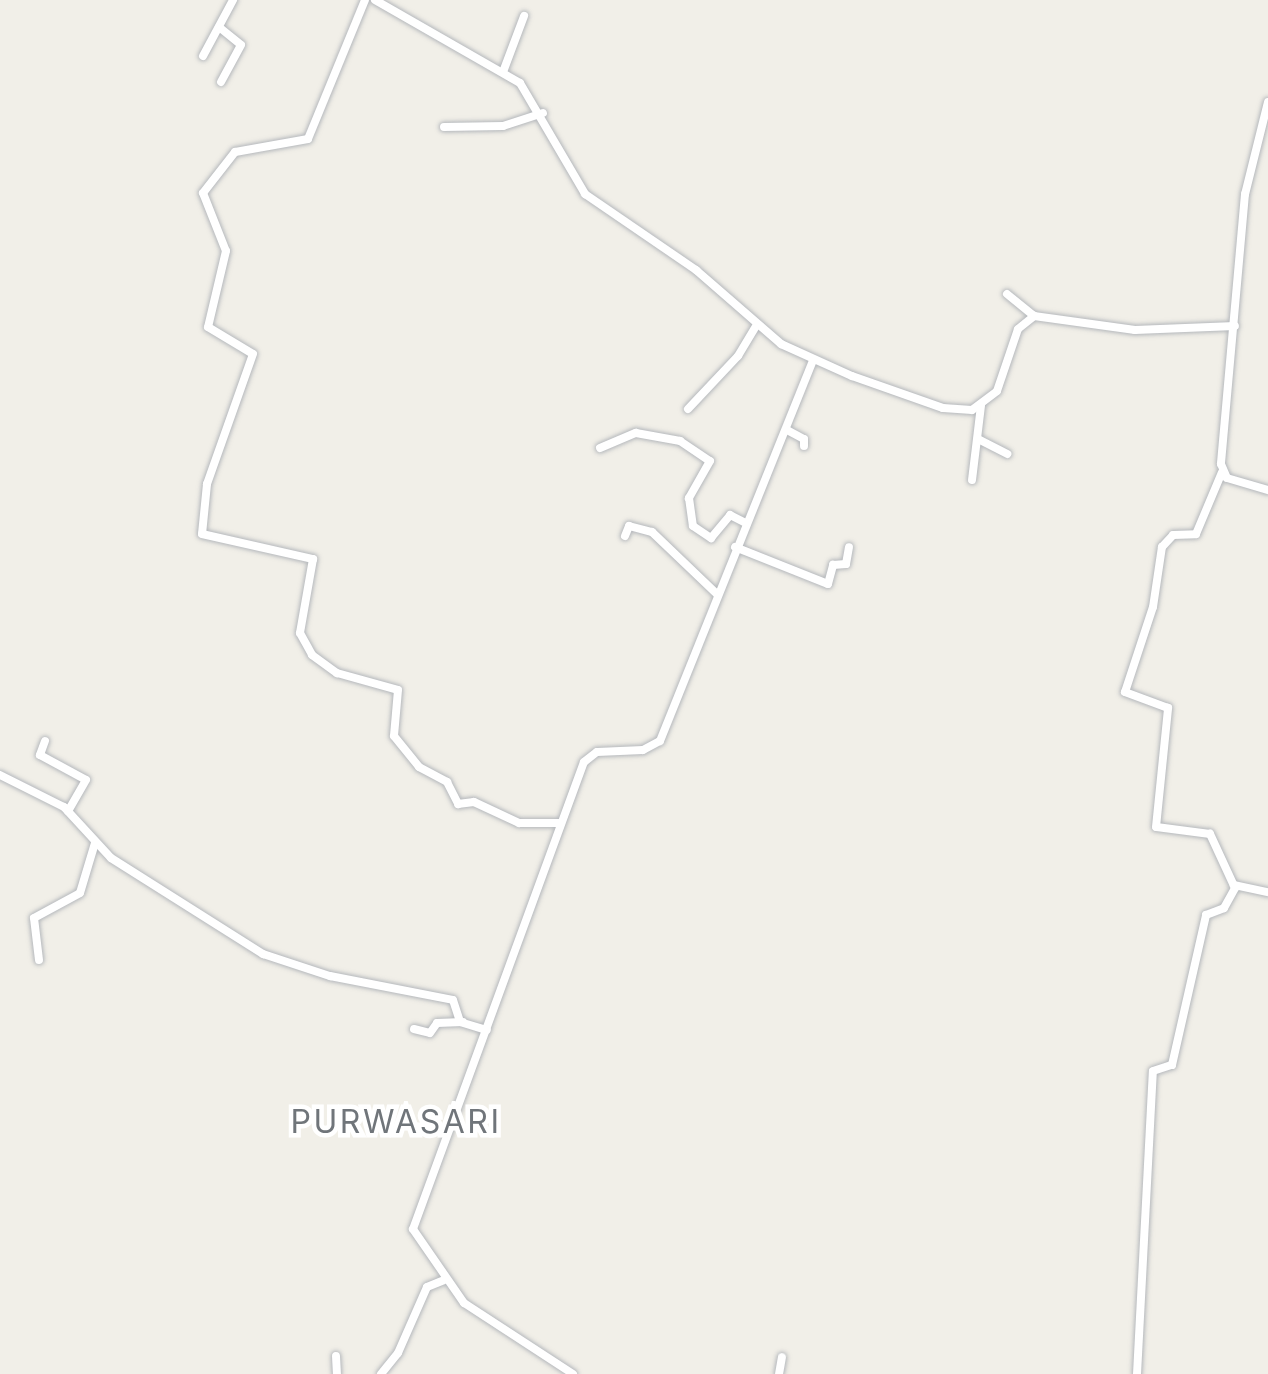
<!DOCTYPE html>
<style>
body{margin:0}
#map{position:relative;width:1268px;height:1374px;overflow:hidden;background:#f1efe8;font-family:Inter,sans-serif}
div>[style]{position:absolute}
.roads{filter:drop-shadow(0 0 2px #b5b8bc) drop-shadow(0 0 2px #b5b8bc)}
.minor>*{height:8px;margin:-4px;padding:0 4px;transform-origin:4px;border-radius:4px;background:#fff}
span{translate:-50% -50%;white-space:nowrap;text-align:center;line-height:1.15;-webkit-text-stroke:9px #fff;paint-order:stroke}
.quarter-label{font-size:32px;color:#70757a;letter-spacing:2.5px}
</style>
<div id="map">
<div class="roads">
<div class="minor">
<i style="left:365px;top:0;width:150px;rotate:112.3deg"></i>
<i style="left:308px;top:139px;width:74px;rotate:169.9deg"></i>
<i style="left:235px;top:152px;width:52px;rotate:128deg"></i>
<i style="left:203px;top:193px;width:62px;rotate:68.4deg"></i>
<i style="left:226px;top:251px;width:78px;rotate:103.3deg"></i>
<i style="left:208px;top:327px;width:52px;rotate:31deg"></i>
<i style="left:253px;top:354px;width:138px;rotate:109.5deg"></i>
<i style="left:207px;top:484px;width:50px;rotate:95.7deg"></i>
<i style="left:202px;top:534px;width:114px;rotate:12.7deg"></i>
<i style="left:313px;top:559px;width:75px;rotate:100deg"></i>
<i style="left:300px;top:633px;width:25px;rotate:61deg"></i>
<i style="left:312px;top:655px;width:31px;rotate:36deg"></i>
<i style="left:337px;top:673px;width:63px;rotate:15.6deg"></i>
<i style="left:398px;top:690px;width:46px;rotate:95deg"></i>
<i style="left:394px;top:736px;width:40px;rotate:51deg"></i>
<i style="left:419px;top:767px;width:32px;rotate:28deg"></i>
<i style="left:447px;top:782px;width:25px;rotate:63deg"></i>
<i style="left:458px;top:804px;width:16px;rotate:-7deg"></i>
<i style="left:474px;top:802px;width:50px;rotate:25deg"></i>
<i style="left:519px;top:823px;width:42px"></i>
<i style="left:375px;top:0;width:167px;rotate:29.8deg"></i>
<i style="left:520px;top:83px;width:129px;rotate:59.6deg"></i>
<i style="left:585px;top:194px;width:135px;rotate:34.4deg"></i>
<i style="left:696px;top:270px;width:113px;rotate:41deg"></i>
<i style="left:781px;top:344px;width:78px;rotate:24.3deg"></i>
<i style="left:852px;top:376px;width:96px;rotate:19.4deg"></i>
<i style="left:943px;top:408px;width:29px;rotate:4deg"></i>
<i style="left:972px;top:410px;width:31px;rotate:-37deg"></i>
<i style="left:997px;top:391px;width:65px;rotate:-71.3deg"></i>
<i style="left:1018px;top:329px;width:21px;rotate:-39deg"></i>
<i style="left:1034px;top:316px;width:102px;rotate:7.9deg"></i>
<i style="left:1135px;top:330px;width:100px;rotate:-2.3deg"></i>
<i style="left:219px;top:27px;width:28px;rotate:39deg"></i>
<i style="left:241px;top:45px;width:42px;rotate:118.4deg"></i>
<i style="left:203px;top:56px;width:64px;rotate:-61.8deg"></i>
<i style="left:503px;top:72px;width:60px;rotate:-69.4deg"></i>
<i style="left:1268px;top:102px;width:95px;rotate:104deg"></i>
<i style="left:1245px;top:194px;width:271px;rotate:95.1deg"></i>
<i style="left:1221px;top:464px;width:15px;rotate:67deg"></i>
<i style="left:1227px;top:478px;width:43px;rotate:16.3deg"></i>
<i style="left:444px;top:127px;width:59px;rotate:-1deg"></i>
<i style="left:503px;top:126px;width:42px;rotate:-18deg"></i>
<i style="left:1007px;top:294px;width:35px;rotate:39deg"></i>
<i style="left:688px;top:409px;width:73px;rotate:-46.7deg"></i>
<i style="left:738px;top:356px;width:35px;rotate:-59deg"></i>
<i style="left:787px;top:430px;width:19px;rotate:28deg"></i>
<i style="left:804px;top:439px;width:7px;rotate:90deg"></i>
<i style="left:978px;top:439px;width:33px;rotate:27deg"></i>
<i style="left:600px;top:448px;width:39px;rotate:-23deg"></i>
<i style="left:636px;top:433px;width:45px;rotate:10.3deg"></i>
<i style="left:680px;top:441px;width:36px;rotate:34deg"></i>
<i style="left:710px;top:461px;width:43px;rotate:119.6deg"></i>
<i style="left:689px;top:498px;width:28px;rotate:82deg"></i>
<i style="left:693px;top:526px;width:22px;rotate:34deg"></i>
<i style="left:711px;top:538px;width:30px;rotate:-50deg"></i>
<i style="left:730px;top:515px;width:16px;rotate:27deg"></i>
<i style="left:972px;top:480px;width:75px;rotate:-83.1deg"></i>
<i style="left:625px;top:536px;width:11px;rotate:-68deg"></i>
<i style="left:629px;top:526px;width:24px;rotate:15deg"></i>
<i style="left:652px;top:532px;width:91px;rotate:43.7deg"></i>
<i style="left:735px;top:547px;width:100px;rotate:21.7deg"></i>
<i style="left:828px;top:584px;width:20px;rotate:-75deg"></i>
<i style="left:833px;top:565px;width:13px;rotate:-4deg"></i>
<i style="left:846px;top:564px;width:17px;rotate:-80deg"></i>
<i style="left:45px;top:741px;width:15px;rotate:110deg"></i>
<i style="left:40px;top:755px;width:52px;rotate:28.5deg"></i>
<i style="left:86px;top:780px;width:36px;rotate:120deg"></i>
<i style="left:0;top:775px;width:72px;rotate:26.6deg"></i>
<i style="left:64px;top:807px;width:69px;rotate:47.3deg"></i>
<i style="left:111px;top:858px;width:180px;rotate:32.3deg"></i>
<i style="left:263px;top:954px;width:71px;rotate:18.2deg"></i>
<i style="left:330px;top:976px;width:125px;rotate:11deg"></i>
<i style="left:453px;top:1000px;width:23px;rotate:72deg"></i>
<i style="left:460px;top:1022px;width:28px;rotate:17deg"></i>
<i style="left:1234px;top:885px;width:35px;rotate:12deg"></i>
<i style="left:39px;top:960px;width:42px;rotate:-96.8deg"></i>
<i style="left:34px;top:918px;width:52px;rotate:-28.5deg"></i>
<i style="left:80px;top:893px;width:52px;rotate:-73.3deg"></i>
<i style="left:414px;top:1029px;width:16px;rotate:14deg"></i>
<i style="left:430px;top:1033px;width:12px;rotate:-55deg"></i>
<i style="left:437px;top:1023px;width:26px;rotate:-2deg"></i>
<i style="left:336px;top:1356px;width:18px;rotate:87deg"></i>
<i style="left:381px;top:1374px;width:27px;rotate:-51deg"></i>
<i style="left:398px;top:1353px;width:72px;rotate:-66.3deg"></i>
<i style="left:427px;top:1287px;width:18px;rotate:-22deg"></i>
<i style="left:573px;top:1374px;width:130px;rotate:-146.9deg"></i>
<i style="left:464px;top:1303px;width:90px;rotate:-124.6deg"></i>
<i style="left:413px;top:1229px;width:497px;rotate:-69.9deg"></i>
<i style="left:584px;top:762px;width:16px;rotate:-38deg"></i>
<i style="left:597px;top:752px;width:46px;rotate:-2.5deg"></i>
<i style="left:643px;top:750px;width:19px;rotate:-28deg"></i>
<i style="left:660px;top:741px;width:410px;rotate:-68.1deg"></i>
<i style="left:779px;top:1374px;width:17px;rotate:-80deg"></i>
<i style="left:1137px;top:1374px;width:303px;rotate:-87deg"></i>
<i style="left:1153px;top:1071px;width:20px;rotate:-18deg"></i>
<i style="left:1172px;top:1065px;width:154px;rotate:-77.2deg"></i>
<i style="left:1206px;top:915px;width:19px;rotate:-21deg"></i>
<i style="left:1224px;top:908px;width:23px;rotate:-61deg"></i>
<i style="left:1235px;top:888px;width:60px;rotate:-114.8deg"></i>
<i style="left:1210px;top:834px;width:54px;rotate:-172.6deg"></i>
<i style="left:1156px;top:827px;width:120px;rotate:-84.2deg"></i>
<i style="left:1168px;top:708px;width:46px;rotate:-159.6deg"></i>
<i style="left:1125px;top:692px;width:89px;rotate:-71.8deg"></i>
<i style="left:1153px;top:607px;width:61px;rotate:-81.5deg"></i>
<i style="left:1162px;top:547px;width:16px;rotate:-47deg"></i>
<i style="left:1173px;top:535px;width:23px;rotate:-2deg"></i>
<i style="left:1196px;top:534px;width:67px;rotate:-67.2deg"></i>
</div>
</div>
<div class="quarter-label">
<span style="left:396px;top:1122px">PURWASARI</span>
</div>
</div>
